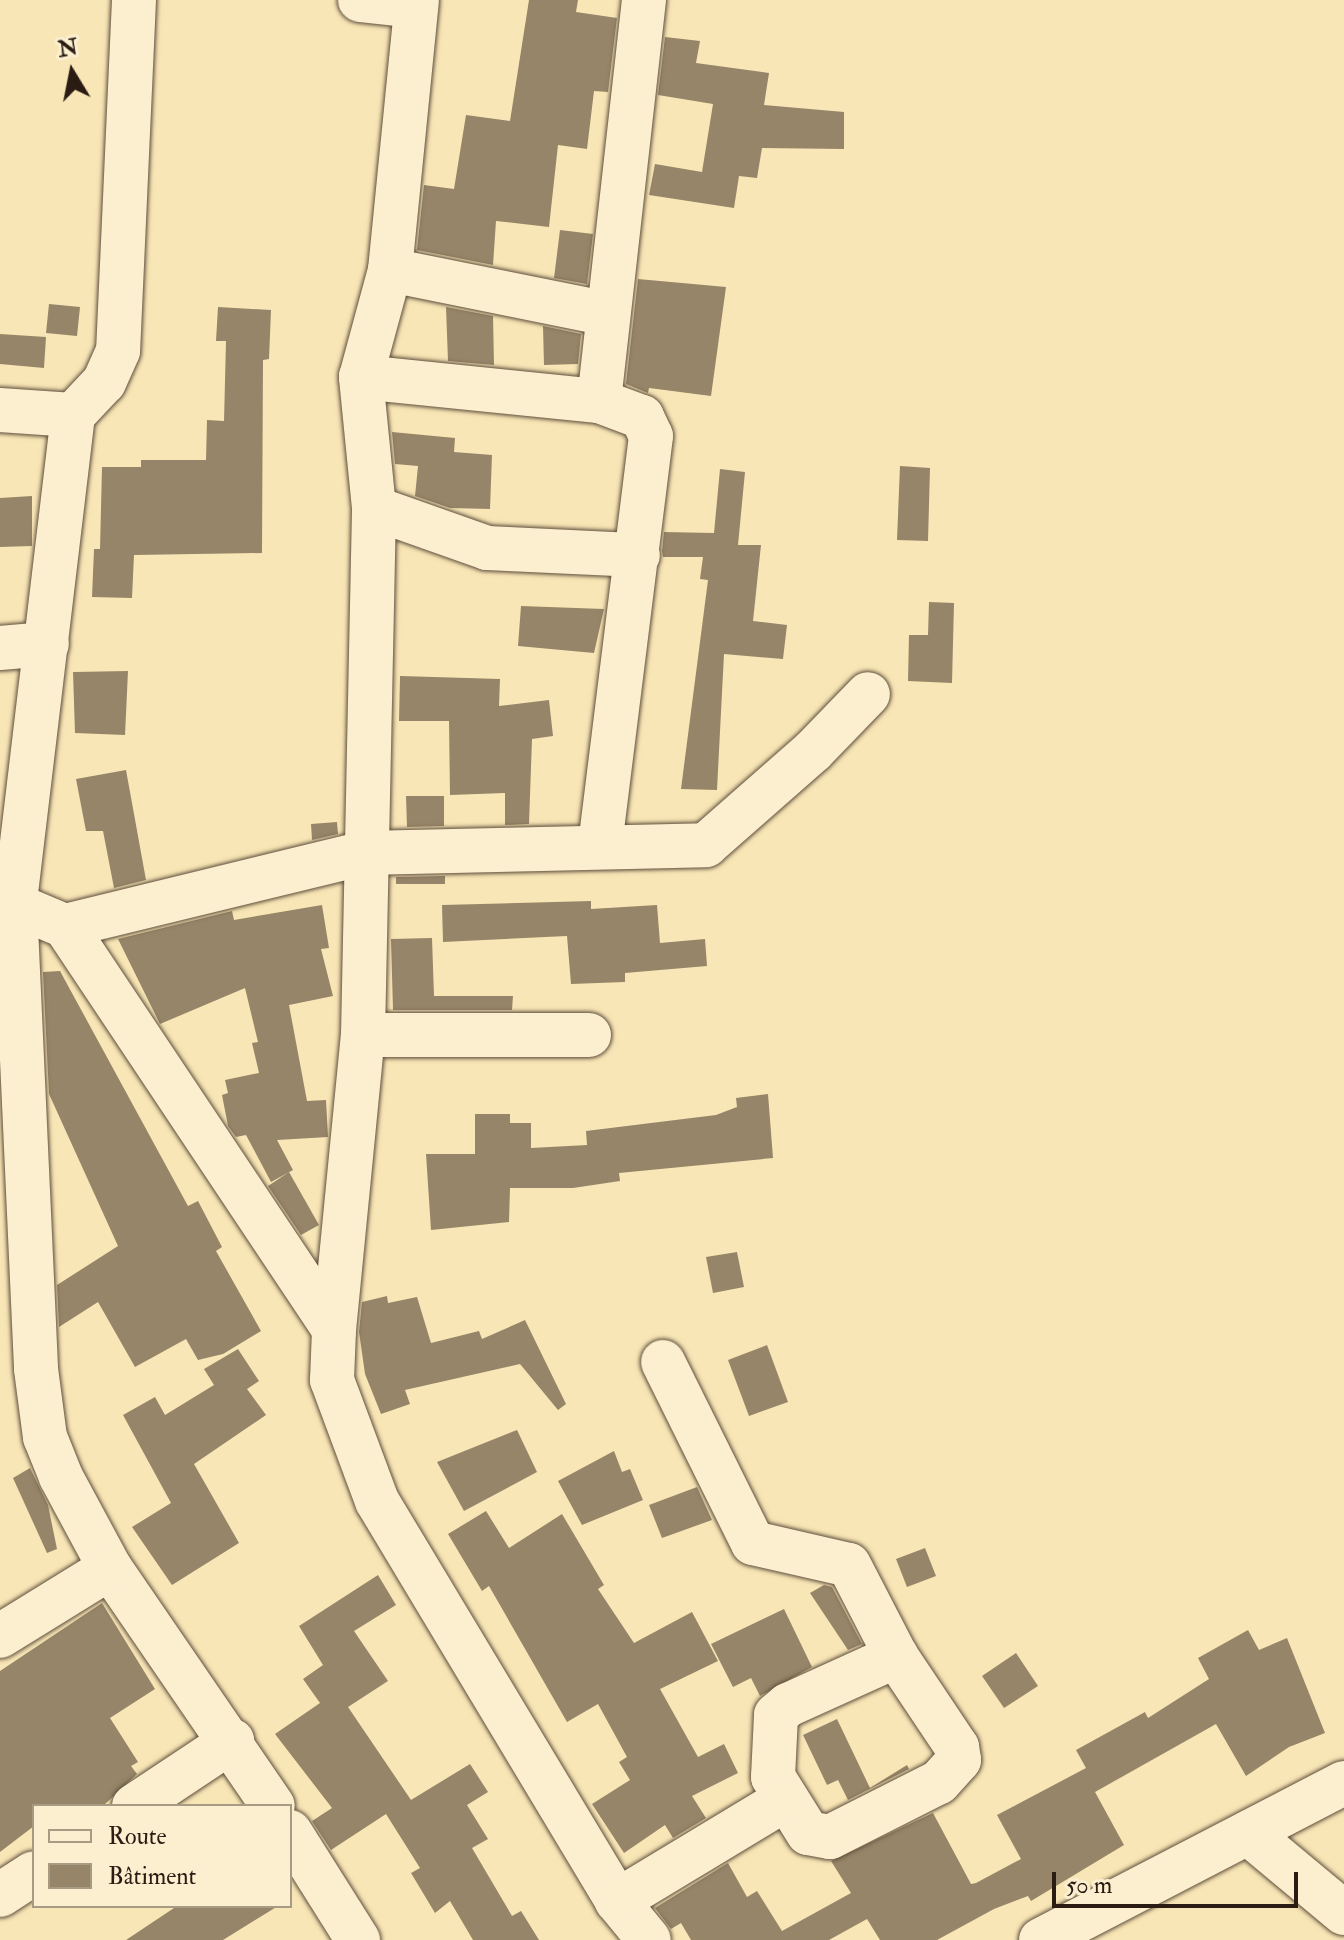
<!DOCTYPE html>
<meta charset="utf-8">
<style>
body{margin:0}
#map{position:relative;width:1344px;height:1940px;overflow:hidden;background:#f9e6b6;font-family:"IM FELL Double Pica",serif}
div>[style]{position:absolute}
.building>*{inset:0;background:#968568}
.roads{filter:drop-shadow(0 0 2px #5e4e3c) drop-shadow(0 0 2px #5e4e3c)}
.minor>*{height:44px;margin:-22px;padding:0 22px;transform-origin:22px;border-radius:22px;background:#fbefd0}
span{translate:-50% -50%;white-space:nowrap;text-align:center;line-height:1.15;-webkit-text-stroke:8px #fbefd0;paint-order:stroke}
.legend{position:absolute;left:32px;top:1804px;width:260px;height:104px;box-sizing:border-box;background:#fbefd0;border:2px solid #a79b84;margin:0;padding:10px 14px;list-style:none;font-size:24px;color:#2a1c13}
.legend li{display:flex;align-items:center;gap:16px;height:40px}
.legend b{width:40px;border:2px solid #a79b84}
.north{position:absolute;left:32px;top:32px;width:80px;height:80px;-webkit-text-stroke:6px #fbefd0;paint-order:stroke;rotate:350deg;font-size:22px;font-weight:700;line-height:32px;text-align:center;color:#2a1c13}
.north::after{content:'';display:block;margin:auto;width:28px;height:36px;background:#2a1c13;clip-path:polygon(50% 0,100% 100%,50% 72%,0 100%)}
.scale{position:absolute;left:1052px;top:1872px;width:246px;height:36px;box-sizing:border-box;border:4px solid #2a1c13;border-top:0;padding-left:10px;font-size:24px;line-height:28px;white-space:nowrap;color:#2a1c13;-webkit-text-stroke:6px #fbefd0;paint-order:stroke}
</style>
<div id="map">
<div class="building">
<i style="clip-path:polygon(529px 0,578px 0,576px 12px,617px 18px,608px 92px,594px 91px,587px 149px,558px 145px,549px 227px,496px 221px,493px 265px,417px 250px,424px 185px,454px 189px,466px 115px,510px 121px)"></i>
<i style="clip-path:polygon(665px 37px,700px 41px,696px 63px,769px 73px,764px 105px,844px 112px,844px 149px,762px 148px,757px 178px,739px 176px,734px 208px,649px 195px,655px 164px,702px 172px,713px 104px,658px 95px)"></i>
<i style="clip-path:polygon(560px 230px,593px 234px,587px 284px,554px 278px)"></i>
<i style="clip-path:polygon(638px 279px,726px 287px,711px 396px,649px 388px,648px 393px,626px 384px)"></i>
<i style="clip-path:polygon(49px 304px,80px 307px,77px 336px,46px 333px)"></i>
<i style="clip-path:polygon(218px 307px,271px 310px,269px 359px,263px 360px,262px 553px,134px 555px,132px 598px,92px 597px,94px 549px,100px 549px,102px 467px,141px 467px,141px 460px,206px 460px,207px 420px,224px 421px,226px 341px,216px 341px)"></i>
<i style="clip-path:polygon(446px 307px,493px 316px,494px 365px,448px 361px)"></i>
<i style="clip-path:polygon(543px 326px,581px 334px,578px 364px,544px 365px)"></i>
<i style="clip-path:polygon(0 334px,46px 337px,44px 368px,0 364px)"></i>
<i style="clip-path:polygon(392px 432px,455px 438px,454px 452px,492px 455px,490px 509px,450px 508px,415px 496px,418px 466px,395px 464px)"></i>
<i style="clip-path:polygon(900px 466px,930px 468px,928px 541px,897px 540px)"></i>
<i style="clip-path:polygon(720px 469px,745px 472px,738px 545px,761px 545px,753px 621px,787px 625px,783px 659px,724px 654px,717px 790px,681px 789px,708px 580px,700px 579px,703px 557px,663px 557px,662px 551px,664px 532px,714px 533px)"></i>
<i style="clip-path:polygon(32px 496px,32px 546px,0 547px,0 498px)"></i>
<i style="clip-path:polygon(929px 602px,954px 603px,952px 683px,908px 681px,909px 635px,928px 635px)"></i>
<i style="clip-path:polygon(521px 606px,604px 609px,594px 653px,518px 646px)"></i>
<i style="clip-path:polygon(128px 671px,125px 735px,75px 733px,73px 672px)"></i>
<i style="clip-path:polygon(400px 676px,500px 679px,499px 706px,549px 700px,553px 736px,532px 739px,529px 824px,505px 825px,505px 793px,450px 795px,449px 721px,399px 721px)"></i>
<i style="clip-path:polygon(126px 770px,146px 880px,114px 888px,103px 831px,86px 831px,76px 779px)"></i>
<i style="clip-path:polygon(406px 796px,444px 796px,444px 826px,407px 827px)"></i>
<i style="clip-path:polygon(337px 822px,338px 834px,312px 840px,311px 824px)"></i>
<i style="clip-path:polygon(445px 876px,445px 884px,396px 884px,396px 877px)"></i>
<i style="clip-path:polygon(591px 901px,591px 909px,657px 905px,660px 943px,705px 939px,707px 966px,625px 973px,625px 982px,571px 984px,567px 936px,443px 942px,442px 905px)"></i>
<i style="clip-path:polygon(322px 905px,329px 948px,321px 949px,333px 996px,289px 1005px,307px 1101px,326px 1100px,328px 1137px,277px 1140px,293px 1170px,271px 1182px,246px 1135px,236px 1137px,228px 1126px,222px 1095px,228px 1093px,225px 1080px,259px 1073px,252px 1043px,258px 1042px,245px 988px,160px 1024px,118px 939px,232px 911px,234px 920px)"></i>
<i style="clip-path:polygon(432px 938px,434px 996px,513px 996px,512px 1010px,393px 1010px,391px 939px)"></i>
<i style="clip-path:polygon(60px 971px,188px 1206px,198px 1201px,222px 1247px,216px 1251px,261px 1331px,223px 1354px,198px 1360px,186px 1339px,135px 1367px,98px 1302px,59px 1327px,57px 1285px,118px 1246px,49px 1094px,43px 972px)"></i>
<i style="clip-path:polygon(768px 1094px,773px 1158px,619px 1173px,620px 1181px,573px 1188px,510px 1188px,509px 1222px,431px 1230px,426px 1154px,475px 1154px,475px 1114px,510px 1114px,510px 1123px,531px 1123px,531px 1148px,587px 1145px,586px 1131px,716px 1115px,737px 1107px,736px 1098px)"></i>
<i style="clip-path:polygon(289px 1172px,319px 1225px,301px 1235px,268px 1186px)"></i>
<i style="clip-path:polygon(737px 1252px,744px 1287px,713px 1293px,706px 1257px)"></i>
<i style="clip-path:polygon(387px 1296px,388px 1303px,417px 1297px,431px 1343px,479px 1331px,482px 1339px,525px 1320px,566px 1404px,558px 1410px,520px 1364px,405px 1390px,410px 1404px,381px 1414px,365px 1374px,359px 1332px,362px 1302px)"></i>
<i style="clip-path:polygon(767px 1345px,788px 1402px,749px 1416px,728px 1360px)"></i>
<i style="clip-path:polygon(238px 1349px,259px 1381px,247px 1389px,266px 1415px,194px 1464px,239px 1543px,172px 1585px,132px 1527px,171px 1503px,123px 1415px,155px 1397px,165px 1415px,214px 1385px,204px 1369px)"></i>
<i style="clip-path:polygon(517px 1430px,537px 1472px,464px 1511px,437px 1462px)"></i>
<i style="clip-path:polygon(614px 1451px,622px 1472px,630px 1469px,643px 1500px,582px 1525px,558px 1481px)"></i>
<i style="clip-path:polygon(30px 1468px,48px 1505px,57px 1549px,47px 1553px,13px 1478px)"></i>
<i style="clip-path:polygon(697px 1487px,712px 1520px,662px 1538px,649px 1505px)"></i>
<i style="clip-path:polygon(486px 1511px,509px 1548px,562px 1514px,604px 1585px,598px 1589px,634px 1643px,692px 1612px,718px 1661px,660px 1689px,698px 1757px,724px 1744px,738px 1773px,692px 1796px,706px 1818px,673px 1838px,665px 1825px,624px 1853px,592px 1804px,630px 1780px,619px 1762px,627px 1757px,598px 1704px,567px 1722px,489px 1586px,482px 1591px,448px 1534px)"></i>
<i style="clip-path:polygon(925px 1548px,936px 1576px,907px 1587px,896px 1559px)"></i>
<i style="clip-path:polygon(378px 1575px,396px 1605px,354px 1631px,388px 1681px,348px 1707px,411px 1800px,470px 1764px,488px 1792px,467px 1805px,488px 1839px,472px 1848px,512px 1916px,521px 1911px,539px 1940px,473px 1940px,450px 1901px,435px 1913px,411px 1873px,420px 1868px,386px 1814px,331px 1850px,312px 1821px,332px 1808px,275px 1734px,320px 1703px,303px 1679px,323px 1665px,299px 1626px)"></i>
<i style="clip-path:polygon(824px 1585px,832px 1587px,862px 1644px,848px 1650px,810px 1593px)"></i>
<i style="clip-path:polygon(102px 1603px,155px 1689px,110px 1718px,138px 1762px,131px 1766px,137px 1774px,103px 1806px,34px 1806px,34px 1826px,0 1852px,0 1671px)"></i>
<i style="clip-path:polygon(784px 1609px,812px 1667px,760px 1696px,751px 1678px,733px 1687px,711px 1644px)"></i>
<i style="clip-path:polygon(1248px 1630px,1259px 1650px,1287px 1638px,1325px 1733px,1289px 1747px,1246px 1776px,1216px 1724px,1095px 1792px,1124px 1845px,1031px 1901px,1028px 1896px,994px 1909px,937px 1940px,880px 1940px,867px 1919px,829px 1940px,691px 1940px,681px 1923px,671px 1929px,655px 1908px,728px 1863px,747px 1897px,757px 1891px,782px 1931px,851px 1893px,831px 1861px,933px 1813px,971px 1884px,976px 1883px,1021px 1859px,997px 1815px,1086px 1768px,1076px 1750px,1145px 1712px,1148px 1718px,1209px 1679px,1198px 1658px)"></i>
<i style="clip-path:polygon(1016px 1653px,1038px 1686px,1004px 1708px,982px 1676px)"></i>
<i style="clip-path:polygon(837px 1719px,870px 1788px,907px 1765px,909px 1769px,848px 1800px,838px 1780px,827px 1785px,803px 1735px)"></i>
<i style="clip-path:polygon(177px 1906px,278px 1906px,223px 1940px,126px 1940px)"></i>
</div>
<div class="roads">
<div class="minor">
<i style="left:134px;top:0;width:351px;rotate:92.6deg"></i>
<i style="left:118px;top:351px;width:34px;rotate:114deg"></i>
<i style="left:104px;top:382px;width:45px;rotate:133.2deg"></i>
<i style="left:73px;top:415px;width:493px;rotate:96.8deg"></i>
<i style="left:15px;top:905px;width:464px;rotate:87.4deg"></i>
<i style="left:36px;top:1369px;width:69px;rotate:82.5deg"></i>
<i style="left:45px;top:1437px;width:43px;rotate:68.2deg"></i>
<i style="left:61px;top:1477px;width:103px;rotate:61.7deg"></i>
<i style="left:110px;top:1568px;width:288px;rotate:55.6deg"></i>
<i style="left:360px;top:0;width:56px;rotate:6.1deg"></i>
<i style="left:390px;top:270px;width:222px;rotate:11.4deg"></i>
<i style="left:361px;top:377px;width:239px;rotate:5.8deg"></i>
<i style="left:599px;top:401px;width:404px;rotate:-83.6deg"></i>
<i style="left:599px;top:401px;width:46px;rotate:20.4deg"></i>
<i style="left:642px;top:417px;width:21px;rotate:65deg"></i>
<i style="left:651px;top:436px;width:413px;rotate:97.1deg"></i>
<i style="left:0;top:410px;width:73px;rotate:3.9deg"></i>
<i style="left:374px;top:508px;width:120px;rotate:19.5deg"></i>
<i style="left:487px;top:548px;width:151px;rotate:2.7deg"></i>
<i style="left:0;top:648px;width:47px;rotate:-4.9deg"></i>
<i style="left:15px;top:905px;width:54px;rotate:22.8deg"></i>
<i style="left:65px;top:926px;width:485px;rotate:56.3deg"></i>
<i style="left:334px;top:1330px;width:50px;rotate:92.3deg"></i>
<i style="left:332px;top:1380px;width:129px;rotate:69.6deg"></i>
<i style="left:377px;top:1501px;width:466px;rotate:59deg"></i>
<i style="left:617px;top:1901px;width:50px;rotate:50.6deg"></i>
<i style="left:65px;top:926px;width:309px;rotate:-13.7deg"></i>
<i style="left:365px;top:853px;width:341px;rotate:-1.3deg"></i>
<i style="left:706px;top:845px;width:142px;rotate:-41.3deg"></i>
<i style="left:813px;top:751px;width:79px;rotate:-46deg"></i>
<i style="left:363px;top:1035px;width:226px"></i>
<i style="left:334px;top:1330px;width:296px;rotate:-84.4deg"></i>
<i style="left:363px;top:1035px;width:527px;rotate:-88.8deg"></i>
<i style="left:374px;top:508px;width:132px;rotate:-95.7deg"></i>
<i style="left:361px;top:377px;width:111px;rotate:-74.8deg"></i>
<i style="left:390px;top:270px;width:271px;rotate:-84.3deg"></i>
<i style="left:663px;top:1362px;width:202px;rotate:63.6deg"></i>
<i style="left:753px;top:1543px;width:98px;rotate:12.9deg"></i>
<i style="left:849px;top:1565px;width:102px;rotate:62.7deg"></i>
<i style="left:0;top:1636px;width:129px;rotate:-31.7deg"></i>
<i style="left:896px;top:1656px;width:110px;rotate:56.2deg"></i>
<i style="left:957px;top:1747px;width:13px;rotate:81deg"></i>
<i style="left:959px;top:1760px;width:30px;rotate:132deg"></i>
<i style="left:939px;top:1782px;width:122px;rotate:153.2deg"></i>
<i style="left:830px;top:1837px;width:22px;rotate:-170deg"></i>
<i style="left:808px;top:1833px;width:66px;rotate:-122deg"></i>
<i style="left:773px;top:1777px;width:62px;rotate:-87.2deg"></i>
<i style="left:776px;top:1715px;width:16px;rotate:-40deg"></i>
<i style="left:788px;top:1705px;width:119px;rotate:-24.4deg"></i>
<i style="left:134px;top:1806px;width:118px;rotate:-33.6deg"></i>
<i style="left:290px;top:1832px;width:128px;rotate:57.8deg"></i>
<i style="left:1248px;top:1833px;width:125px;rotate:39.8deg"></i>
<i style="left:0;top:1895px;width:40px;rotate:-32.9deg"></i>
<i style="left:617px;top:1901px;width:194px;rotate:-31.1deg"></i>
<i style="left:1041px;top:1940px;width:341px;rotate:-27.4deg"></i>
</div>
</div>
<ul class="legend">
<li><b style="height:10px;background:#fbefd0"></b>Route</li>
<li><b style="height:22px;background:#968568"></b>Bâtiment</li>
</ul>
<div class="north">N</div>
<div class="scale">50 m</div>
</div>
